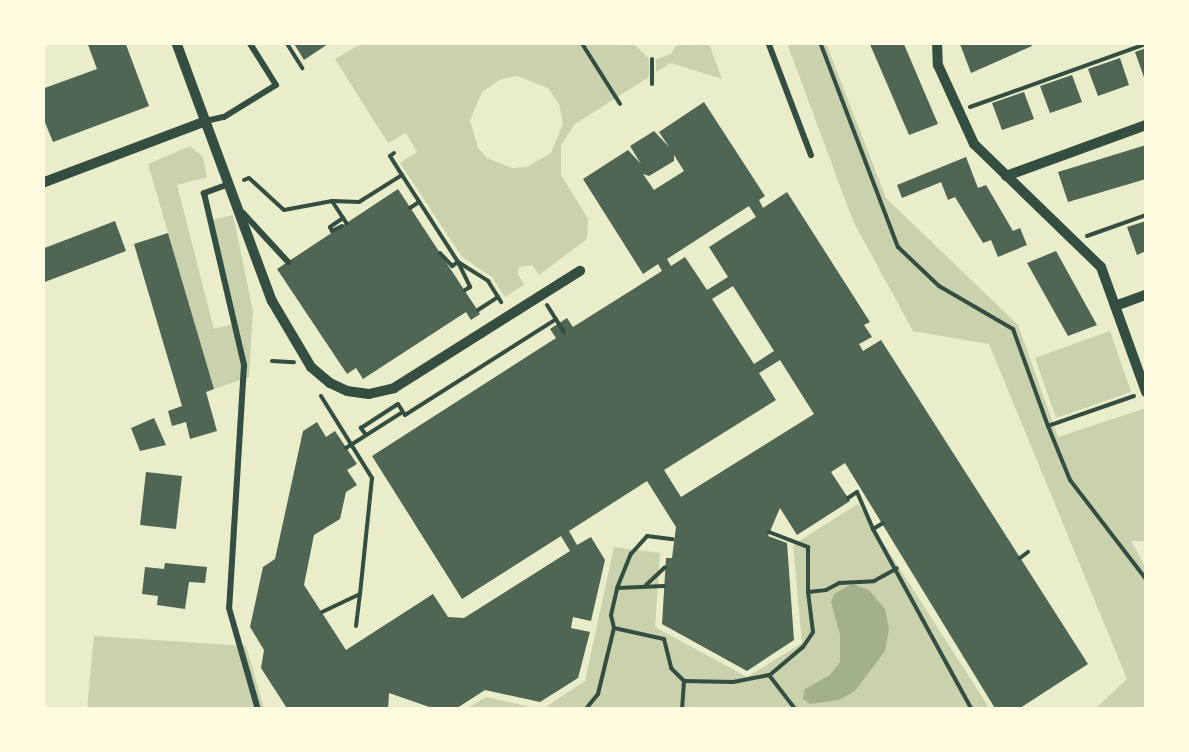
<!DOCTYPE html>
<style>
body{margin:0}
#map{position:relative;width:1189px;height:752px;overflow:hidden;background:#e9edc9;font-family:"Archivo Narrow",sans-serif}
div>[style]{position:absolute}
.green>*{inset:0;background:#cad2ad}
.water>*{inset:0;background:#a3b18a}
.building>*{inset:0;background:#4f6655}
.path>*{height:4px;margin:-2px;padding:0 2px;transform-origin:2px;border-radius:2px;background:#344e41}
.service>*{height:6px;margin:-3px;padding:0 3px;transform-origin:3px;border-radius:3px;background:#344e41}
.minor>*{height:10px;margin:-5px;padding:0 5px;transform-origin:5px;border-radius:5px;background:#344e41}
span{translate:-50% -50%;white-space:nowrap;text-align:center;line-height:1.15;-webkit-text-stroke:8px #fefae0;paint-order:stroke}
.frame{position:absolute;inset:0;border:45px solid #fefae0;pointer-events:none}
</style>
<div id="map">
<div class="green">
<i style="clip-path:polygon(evenodd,362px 43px,633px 43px,649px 59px,649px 77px,575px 124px,561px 145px,561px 175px,588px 219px,587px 239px,539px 275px,532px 265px,519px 267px,518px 274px,524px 285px,505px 297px,492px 277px,462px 257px,400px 163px,417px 152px,406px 133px,388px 143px,335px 59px,362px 43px,517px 76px,548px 88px,559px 104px,563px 124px,551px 153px,527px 167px,512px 168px,487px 158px,478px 148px,470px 120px,482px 92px,501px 79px,517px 76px)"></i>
<i style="clip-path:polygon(678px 43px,709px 43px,722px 79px,671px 63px,656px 72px,656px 59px,671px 54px)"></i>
<i style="clip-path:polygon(787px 43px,826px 43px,886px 198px,1018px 325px,1058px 437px,1146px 408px,1146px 541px,1131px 541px,1146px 568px,1146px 709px,1095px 709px,1127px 679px,989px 344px,913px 331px,853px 221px)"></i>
<i style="clip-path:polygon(190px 146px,203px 157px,207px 177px,177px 185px,214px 329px,237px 323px,211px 220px,233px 215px,253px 311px,249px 377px,214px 389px,148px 164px)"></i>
<i style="clip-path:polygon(1110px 331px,1131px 392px,1056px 418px,1035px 358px)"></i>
<i style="clip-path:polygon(858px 504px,990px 709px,541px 710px,585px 681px,614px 547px,660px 553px,655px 627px,747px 677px,802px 643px,793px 545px)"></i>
<i style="clip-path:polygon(94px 636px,246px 646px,264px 709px,87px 710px)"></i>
<i style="clip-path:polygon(486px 697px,539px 709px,466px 709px)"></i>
</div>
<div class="water">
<i style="clip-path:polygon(852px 584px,869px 590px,885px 609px,889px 629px,885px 651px,855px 691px,839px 700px,810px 704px,803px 699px,805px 689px,830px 675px,840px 662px,840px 634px,831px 602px,834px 594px)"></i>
</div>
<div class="building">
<i style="clip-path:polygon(87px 42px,125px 42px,149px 106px,53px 142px,42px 115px,42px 89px,97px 69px)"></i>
<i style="clip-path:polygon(293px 42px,331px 42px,304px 60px)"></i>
<i style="clip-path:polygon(869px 42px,903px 42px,938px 124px,909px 135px)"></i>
<i style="clip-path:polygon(1031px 42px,1032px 46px,971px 73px,960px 44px)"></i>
<i style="clip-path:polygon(1146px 48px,1146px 83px,1135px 52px)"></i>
<i style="clip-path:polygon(1120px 58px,1129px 85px,1098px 96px,1088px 69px)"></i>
<i style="clip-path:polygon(1072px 75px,1082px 102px,1050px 113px,1040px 86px)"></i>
<i style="clip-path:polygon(1024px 92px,1034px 119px,1002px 130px,992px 103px)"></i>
<i style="clip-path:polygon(evenodd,704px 102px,765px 196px,759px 200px,763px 208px,787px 192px,870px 322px,864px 325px,872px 337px,859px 344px,863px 351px,881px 340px,1088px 664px,1017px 710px,996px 710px,845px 463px,831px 472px,850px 501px,797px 535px,780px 508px,768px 536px,787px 543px,794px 640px,747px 671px,662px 624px,666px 558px,672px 558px,676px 527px,647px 481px,569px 531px,577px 545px,591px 537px,605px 560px,591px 621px,573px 617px,571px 628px,590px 632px,578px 678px,540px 702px,485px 690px,454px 710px,438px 710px,389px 693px,388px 710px,288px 710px,261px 668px,264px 650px,250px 627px,263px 567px,275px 559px,303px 431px,317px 422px,326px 437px,335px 431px,357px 464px,347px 470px,357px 485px,346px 492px,340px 519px,314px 535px,304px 585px,346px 650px,433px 594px,448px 617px,464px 618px,570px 551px,561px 536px,462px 599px,372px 456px,556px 338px,550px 329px,567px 318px,573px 327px,662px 271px,658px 264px,643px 274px,583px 179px,628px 150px,641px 164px,630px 146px,654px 131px,669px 147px,659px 132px,704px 102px,674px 155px,684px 171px,654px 190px,643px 174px,649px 176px,674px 161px,674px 155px,704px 102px,749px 206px,756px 217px,709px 247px,728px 277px,707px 290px,685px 257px,671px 266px,667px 259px,749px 206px,704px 102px,733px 286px,774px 351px,754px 364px,712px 299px,733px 286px,704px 102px,780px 360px,814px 414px,681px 497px,664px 470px,776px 400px,759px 373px,780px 360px)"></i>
<i style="clip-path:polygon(1146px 145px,1146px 179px,1068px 202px,1058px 172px)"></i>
<i style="clip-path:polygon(966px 157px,978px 188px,986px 185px,1013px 231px,1020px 228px,1027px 245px,998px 257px,991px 240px,983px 243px,955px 197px,948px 200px,941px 182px,902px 198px,897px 185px)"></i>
<i style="clip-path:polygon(398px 189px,480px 314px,471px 320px,466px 312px,363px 379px,356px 368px,347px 374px,277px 269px)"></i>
<i style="clip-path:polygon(115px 221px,126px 251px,42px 283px,42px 249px)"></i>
<i style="clip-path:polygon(1146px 221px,1146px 251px,1137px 255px,1127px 227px)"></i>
<i style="clip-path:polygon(168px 233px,214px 389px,206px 392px,217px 431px,190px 439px,186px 422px,172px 426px,168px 411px,182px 406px,134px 244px)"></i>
<i style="clip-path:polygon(1056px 251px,1097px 325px,1068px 336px,1027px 263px)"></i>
<i style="clip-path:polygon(154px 418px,166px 445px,140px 451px,131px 428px)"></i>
<i style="clip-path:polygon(146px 472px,182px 476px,176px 529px,140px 525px)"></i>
<i style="clip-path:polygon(165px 563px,207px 567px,205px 583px,189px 582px,185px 609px,157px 605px,158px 596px,142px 594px,145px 567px,164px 569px)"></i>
</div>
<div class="path">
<i style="left:286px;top:42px;width:31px;rotate:58deg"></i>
<i style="left:581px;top:42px;width:73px;rotate:57.8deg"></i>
<i style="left:820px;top:42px;width:219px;rotate:69.2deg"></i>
<i style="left:898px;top:247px;width:57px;rotate:43.6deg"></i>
<i style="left:939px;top:286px;width:86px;rotate:30.2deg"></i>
<i style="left:1013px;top:329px;width:103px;rotate:70.2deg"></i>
<i style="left:652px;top:59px;width:25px;rotate:90deg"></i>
<i style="left:970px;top:107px;width:187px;rotate:-19.7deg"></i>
<i style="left:394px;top:153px;width:5px;rotate:143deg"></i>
<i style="left:390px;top:156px;width:22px;rotate:58deg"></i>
<i style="left:244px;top:180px;width:5px;rotate:-22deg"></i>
<i style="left:249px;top:178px;width:47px;rotate:42.4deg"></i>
<i style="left:284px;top:210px;width:49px;rotate:-10.6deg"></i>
<i style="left:332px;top:201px;width:27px;rotate:57deg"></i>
<i style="left:332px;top:201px;width:27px;rotate:2deg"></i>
<i style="left:359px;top:202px;width:51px;rotate:-32.1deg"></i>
<i style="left:402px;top:175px;width:103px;rotate:57.2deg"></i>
<i style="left:458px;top:262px;width:7px;rotate:146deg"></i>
<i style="left:410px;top:208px;width:11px;rotate:-34deg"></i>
<i style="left:342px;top:226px;width:11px;rotate:153deg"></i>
<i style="left:332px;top:231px;width:4px;rotate:-117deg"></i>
<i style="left:330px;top:227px;width:16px;rotate:-35deg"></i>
<i style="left:1087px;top:236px;width:63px;rotate:-19.6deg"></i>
<i style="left:440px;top:253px;width:18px;rotate:47deg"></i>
<i style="left:458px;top:262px;width:36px;rotate:32deg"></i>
<i style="left:488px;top:281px;width:25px;rotate:58deg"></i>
<i style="left:458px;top:262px;width:28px;rotate:64deg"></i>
<i style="left:470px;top:287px;width:6px;rotate:149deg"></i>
<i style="left:547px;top:305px;width:32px;rotate:58deg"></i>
<i style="left:478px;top:310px;width:24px;rotate:-33deg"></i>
<i style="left:272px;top:361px;width:22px;rotate:3deg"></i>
<i style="left:321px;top:396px;width:97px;rotate:58.1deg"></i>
<i style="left:372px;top:478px;width:117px;rotate:95.9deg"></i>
<i style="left:360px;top:594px;width:42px;rotate:154.7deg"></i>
<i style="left:1134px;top:396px;width:91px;rotate:160.8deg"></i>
<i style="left:1048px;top:426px;width:58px;rotate:67.8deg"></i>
<i style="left:1070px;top:480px;width:125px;rotate:52.5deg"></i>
<i style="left:366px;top:435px;width:9px;rotate:-126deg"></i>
<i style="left:361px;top:428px;width:44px;rotate:-33deg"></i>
<i style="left:398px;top:404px;width:13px;rotate:58deg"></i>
<i style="left:405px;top:415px;width:179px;rotate:-32.4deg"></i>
<i style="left:346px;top:448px;width:65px;rotate:-32.5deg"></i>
<i style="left:848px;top:498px;width:11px;rotate:-34deg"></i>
<i style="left:857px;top:492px;width:40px;rotate:66.6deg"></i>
<i style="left:883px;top:523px;width:12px;rotate:149deg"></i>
<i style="left:873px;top:529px;width:206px;rotate:61.3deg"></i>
<i style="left:769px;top:532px;width:42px;rotate:21deg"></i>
<i style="left:808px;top:547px;width:45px;rotate:90deg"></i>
<i style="left:808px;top:592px;width:18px;rotate:-6deg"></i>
<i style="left:826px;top:590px;width:15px;rotate:-28deg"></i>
<i style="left:839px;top:583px;width:35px;rotate:-3deg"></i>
<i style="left:874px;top:581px;width:26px;rotate:-29deg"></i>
<i style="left:1020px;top:558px;width:10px;rotate:-37deg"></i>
<i style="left:646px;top:585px;width:26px;rotate:-43deg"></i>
<i style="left:664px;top:586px;width:47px;rotate:177.6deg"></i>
<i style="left:617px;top:588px;width:37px;rotate:-68deg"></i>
<i style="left:631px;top:554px;width:24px;rotate:-48deg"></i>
<i style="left:647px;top:536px;width:26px;rotate:7deg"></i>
<i style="left:356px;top:626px;width:32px;rotate:-83deg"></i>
<i style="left:614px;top:628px;width:51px;rotate:12.4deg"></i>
<i style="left:664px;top:639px;width:30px;rotate:76deg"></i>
<i style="left:671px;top:668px;width:18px;rotate:45deg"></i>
<i style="left:684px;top:681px;width:49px;rotate:1.2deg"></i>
<i style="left:733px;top:682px;width:37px;rotate:-11deg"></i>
<i style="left:769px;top:675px;width:44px;rotate:52.4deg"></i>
<i style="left:771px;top:674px;width:42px;rotate:-40.2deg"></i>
<i style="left:803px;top:647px;width:18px;rotate:-56deg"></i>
<i style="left:813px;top:632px;width:40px;rotate:-97.1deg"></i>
<i style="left:585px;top:710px;width:21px;rotate:-51deg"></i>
<i style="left:598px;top:694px;width:68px;rotate:-76.4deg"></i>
<i style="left:614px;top:628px;width:13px;rotate:-103deg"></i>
<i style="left:611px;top:615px;width:28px;rotate:-77deg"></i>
<i style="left:682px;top:710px;width:29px;rotate:-86deg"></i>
</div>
<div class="service">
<i style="left:768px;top:42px;width:121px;rotate:69.2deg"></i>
<i style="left:206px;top:121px;width:18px;rotate:-13deg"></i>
<i style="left:224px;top:117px;width:61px;rotate:-31.6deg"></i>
<i style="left:276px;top:85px;width:51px;rotate:-122.1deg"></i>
<i style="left:229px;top:184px;width:27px;rotate:160deg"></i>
<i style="left:204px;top:193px;width:177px;rotate:76.9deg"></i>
<i style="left:244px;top:365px;width:243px;rotate:93.5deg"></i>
<i style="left:229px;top:608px;width:106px;rotate:74.1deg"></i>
<i style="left:243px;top:213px;width:67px;rotate:47.4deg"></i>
</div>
<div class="minor">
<i style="left:176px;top:42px;width:276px;rotate:69.7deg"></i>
<i style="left:272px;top:301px;width:77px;rotate:59.4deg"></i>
<i style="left:311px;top:367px;width:25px;rotate:40deg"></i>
<i style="left:330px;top:383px;width:19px;rotate:25deg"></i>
<i style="left:347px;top:391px;width:22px;rotate:8deg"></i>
<i style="left:369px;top:394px;width:26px;rotate:-13deg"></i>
<i style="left:394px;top:388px;width:220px;rotate:-32.2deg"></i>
<i style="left:937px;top:42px;width:23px;rotate:88deg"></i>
<i style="left:938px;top:65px;width:87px;rotate:65.5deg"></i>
<i style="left:974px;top:144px;width:177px;rotate:44.1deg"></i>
<i style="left:1101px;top:267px;width:133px;rotate:70.2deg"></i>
<i style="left:1006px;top:176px;width:149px;rotate:-20deg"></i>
<i style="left:42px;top:183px;width:175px;rotate:-20.7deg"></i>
<i style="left:1115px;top:306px;width:33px;rotate:-20deg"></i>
</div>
<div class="frame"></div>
</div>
